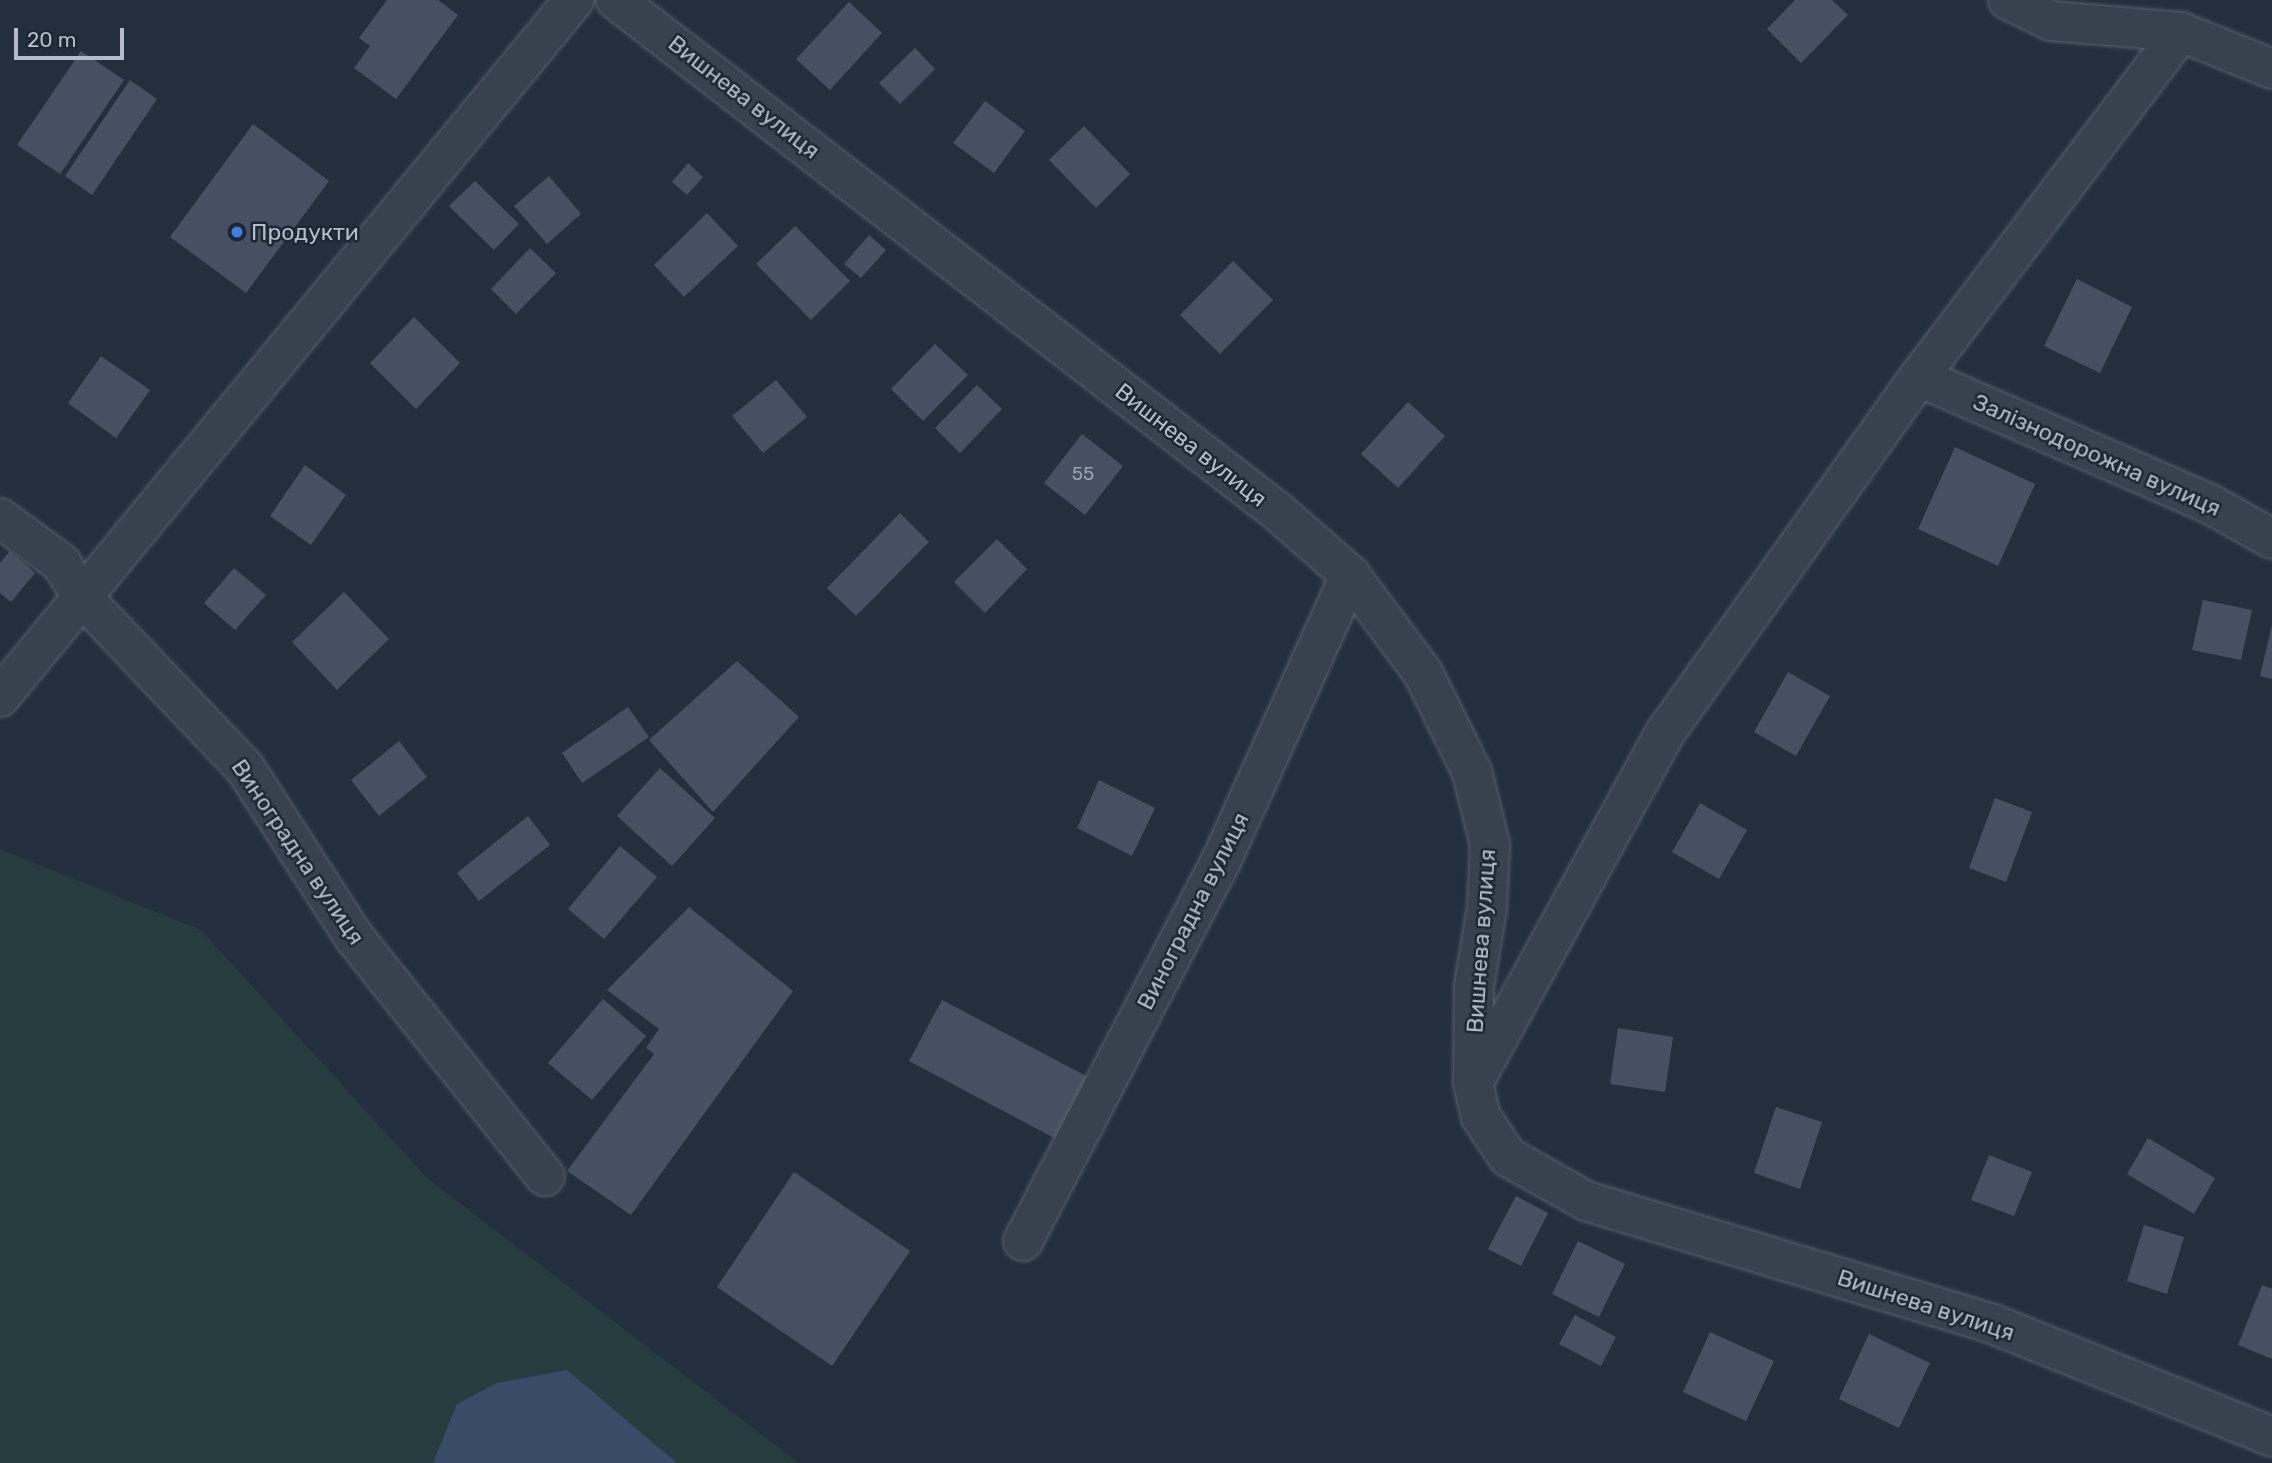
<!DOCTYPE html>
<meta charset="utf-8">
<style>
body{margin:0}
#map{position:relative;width:2272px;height:1463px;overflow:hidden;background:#242f3e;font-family:Rubik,sans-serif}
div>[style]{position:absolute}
.green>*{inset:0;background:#263c3f}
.water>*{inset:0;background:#394c67}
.building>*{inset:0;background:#455162}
.roads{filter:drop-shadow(0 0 2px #565f6c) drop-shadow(0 0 2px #565f6c)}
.street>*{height:38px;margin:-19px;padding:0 19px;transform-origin:19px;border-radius:19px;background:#38414e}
.dots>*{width:19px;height:19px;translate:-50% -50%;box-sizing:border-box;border:4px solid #1d2633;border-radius:50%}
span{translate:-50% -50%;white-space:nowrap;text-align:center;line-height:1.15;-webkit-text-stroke:5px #1d2633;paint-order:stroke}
.number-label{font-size:19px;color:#98a1af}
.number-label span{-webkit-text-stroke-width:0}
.street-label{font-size:23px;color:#b4bcc9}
.poi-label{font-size:23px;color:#b4bcc9}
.left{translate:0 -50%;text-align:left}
.scale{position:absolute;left:14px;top:28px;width:110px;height:32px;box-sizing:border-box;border:4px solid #b4bcc9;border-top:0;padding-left:9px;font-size:21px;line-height:24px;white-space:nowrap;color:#b4bcc9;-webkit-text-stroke:5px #1d2633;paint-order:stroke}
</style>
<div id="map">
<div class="green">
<i style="clip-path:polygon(0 849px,201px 930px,427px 1178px,799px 1463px,0 1463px)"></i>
</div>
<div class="water">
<i style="clip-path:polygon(567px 1370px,677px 1463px,433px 1463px,457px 1404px,497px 1383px)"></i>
</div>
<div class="building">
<i style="clip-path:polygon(387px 0,438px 0,458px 15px,396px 99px,354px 68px,370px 46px,359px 38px)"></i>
<i style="clip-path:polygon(1795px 0,1832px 0,1848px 15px,1801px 63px,1767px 29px)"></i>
<i style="clip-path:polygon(849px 2px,882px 33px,830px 90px,796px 59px)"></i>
<i style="clip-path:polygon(915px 48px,935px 69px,900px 104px,879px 83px)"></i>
<i style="clip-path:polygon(81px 51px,124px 80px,60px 174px,17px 145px)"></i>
<i style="clip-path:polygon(130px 80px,157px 99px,92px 195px,65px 176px)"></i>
<i style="clip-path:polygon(985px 101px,1025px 131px,994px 173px,953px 143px)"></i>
<i style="clip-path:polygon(253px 124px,329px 181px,246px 293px,170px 237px)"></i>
<i style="clip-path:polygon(1084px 126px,1130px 174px,1096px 208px,1049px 160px)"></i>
<i style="clip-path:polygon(688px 163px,703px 177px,687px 195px,672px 182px)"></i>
<i style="clip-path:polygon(549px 176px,581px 214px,547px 244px,514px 206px)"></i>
<i style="clip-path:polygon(475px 181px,519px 224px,494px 250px,449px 206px)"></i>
<i style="clip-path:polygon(707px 213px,738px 246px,684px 297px,654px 265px)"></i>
<i style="clip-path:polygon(795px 226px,850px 281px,811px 320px,756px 264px)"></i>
<i style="clip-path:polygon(869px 235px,886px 250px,861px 278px,844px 264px)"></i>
<i style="clip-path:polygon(530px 248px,556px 273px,516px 314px,491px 289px)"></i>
<i style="clip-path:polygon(1233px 261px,1273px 300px,1220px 354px,1180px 315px)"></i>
<i style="clip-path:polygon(2077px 279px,2132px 307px,2100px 373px,2044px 346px)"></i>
<i style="clip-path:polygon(414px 317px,460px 363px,416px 409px,370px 363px)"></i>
<i style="clip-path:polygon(935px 344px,968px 375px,923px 421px,891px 389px)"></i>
<i style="clip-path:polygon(101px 356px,150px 390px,116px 438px,68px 403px)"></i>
<i style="clip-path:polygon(776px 380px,807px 417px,763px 453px,732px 416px)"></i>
<i style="clip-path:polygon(977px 385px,1002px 409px,960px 453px,935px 428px)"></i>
<i style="clip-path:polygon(1408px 402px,1445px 436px,1398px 488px,1361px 454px)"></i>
<i style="clip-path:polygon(1082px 434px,1123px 466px,1085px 515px,1044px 483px)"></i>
<i style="clip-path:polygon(1955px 447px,2035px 484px,1998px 566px,1918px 529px)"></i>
<i style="clip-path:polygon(305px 465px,346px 495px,311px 545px,270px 516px)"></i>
<i style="clip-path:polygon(900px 513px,929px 542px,856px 616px,827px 588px)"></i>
<i style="clip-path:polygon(997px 539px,1027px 569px,985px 613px,954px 582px)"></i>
<i style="clip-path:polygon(10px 551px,35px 573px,11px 602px,0 593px,0 563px)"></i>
<i style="clip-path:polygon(234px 568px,266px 595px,235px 630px,204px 603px)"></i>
<i style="clip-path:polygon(344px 592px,389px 639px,337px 690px,292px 642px)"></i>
<i style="clip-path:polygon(2203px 600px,2252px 610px,2241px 660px,2192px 650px)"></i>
<i style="clip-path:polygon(2272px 625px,2272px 679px,2260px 676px)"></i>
<i style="clip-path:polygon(737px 661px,799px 717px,713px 812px,649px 740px)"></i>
<i style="clip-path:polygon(1788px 672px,1830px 696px,1796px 756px,1754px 732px)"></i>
<i style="clip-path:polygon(628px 707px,649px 737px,582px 783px,562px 753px)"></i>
<i style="clip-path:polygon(399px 741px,427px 777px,379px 816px,351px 780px)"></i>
<i style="clip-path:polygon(660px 768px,715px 818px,672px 866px,617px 816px)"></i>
<i style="clip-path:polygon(1099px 780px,1155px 808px,1132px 856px,1077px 828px)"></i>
<i style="clip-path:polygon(1995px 798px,2032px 812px,2006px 882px,1969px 868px)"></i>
<i style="clip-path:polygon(1700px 803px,1747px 830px,1719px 879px,1672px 852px)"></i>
<i style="clip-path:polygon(528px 816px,550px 845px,479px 901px,457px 873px)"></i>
<i style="clip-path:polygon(620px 846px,657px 877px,604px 939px,568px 909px)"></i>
<i style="clip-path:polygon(689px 907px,793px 991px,631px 1215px,567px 1171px,654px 1054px,646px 1048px,659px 1029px,607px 990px)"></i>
<i style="clip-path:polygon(603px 999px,646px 1036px,592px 1100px,548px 1063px)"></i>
<i style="clip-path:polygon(942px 1000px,1088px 1077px,1056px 1139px,909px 1061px)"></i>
<i style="clip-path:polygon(1618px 1028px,1673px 1037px,1665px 1092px,1610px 1084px)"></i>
<i style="clip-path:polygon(1776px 1107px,1822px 1122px,1800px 1189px,1754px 1173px)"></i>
<i style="clip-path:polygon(2148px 1138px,2215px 1178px,2194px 1214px,2127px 1174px)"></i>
<i style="clip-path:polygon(1989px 1155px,2032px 1172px,2014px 1216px,1971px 1200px)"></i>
<i style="clip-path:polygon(794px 1172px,910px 1251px,832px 1366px,717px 1287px)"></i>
<i style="clip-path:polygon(1516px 1196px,1548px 1213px,1521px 1266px,1488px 1249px)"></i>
<i style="clip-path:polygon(2144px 1225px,2184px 1237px,2167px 1294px,2127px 1281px)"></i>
<i style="clip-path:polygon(1578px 1241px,1625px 1264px,1599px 1317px,1552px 1294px)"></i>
<i style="clip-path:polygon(2262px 1285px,2272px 1289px,2272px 1359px,2238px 1345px)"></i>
<i style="clip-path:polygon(1575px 1315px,1616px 1337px,1601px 1366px,1559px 1344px)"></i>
<i style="clip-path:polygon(1710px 1332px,1774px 1361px,1746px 1421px,1683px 1392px)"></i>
<i style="clip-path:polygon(1869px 1334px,1930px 1363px,1899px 1428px,1839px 1399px)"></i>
</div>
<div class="roads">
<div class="street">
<i style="left:616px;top:0;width:835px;rotate:37.71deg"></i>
<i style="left:1277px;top:511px;width:97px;rotate:41.2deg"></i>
<i style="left:1350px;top:575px;width:122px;rotate:53.3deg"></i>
<i style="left:1423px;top:673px;width:110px;rotate:63.7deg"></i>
<i style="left:1472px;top:772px;width:75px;rotate:76.1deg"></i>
<i style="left:1490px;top:845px;width:63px;rotate:92.7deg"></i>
<i style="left:1487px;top:908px;width:79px;rotate:99.5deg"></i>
<i style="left:1474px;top:986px;width:97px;rotate:90.6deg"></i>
<i style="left:1473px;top:1083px;width:35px;rotate:77deg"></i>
<i style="left:1481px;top:1117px;width:48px;rotate:56deg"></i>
<i style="left:1508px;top:1157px;width:90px;rotate:29.4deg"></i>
<i style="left:1586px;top:1201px;width:425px;rotate:16.8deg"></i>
<i style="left:1993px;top:1324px;width:301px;rotate:22deg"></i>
<i style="left:2008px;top:0;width:48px;rotate:26deg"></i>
<i style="left:2051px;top:21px;width:130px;rotate:4.8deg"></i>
<i style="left:2181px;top:32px;width:98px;rotate:22.1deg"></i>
<i style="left:1919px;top:377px;width:318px;rotate:23.6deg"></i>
<i style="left:2210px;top:504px;width:71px;rotate:29.4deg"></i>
<i style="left:0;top:518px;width:76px;rotate:36.4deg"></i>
<i style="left:61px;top:563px;width:41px;rotate:57.8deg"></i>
<i style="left:83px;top:598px;width:235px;rotate:46.4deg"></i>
<i style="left:245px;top:768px;width:201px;rotate:57.2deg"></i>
<i style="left:354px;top:937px;width:306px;rotate:51.4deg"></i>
<i style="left:0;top:697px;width:903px;rotate:-50.53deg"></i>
<i style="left:1476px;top:1078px;width:393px;rotate:-61.3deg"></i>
<i style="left:1665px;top:733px;width:437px;rotate:-54.5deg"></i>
<i style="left:1919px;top:377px;width:433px;rotate:-52.8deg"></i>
<i style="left:1023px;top:1241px;width:428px;rotate:-62.5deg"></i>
<i style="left:1221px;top:861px;width:314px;rotate:-65.7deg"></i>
</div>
</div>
<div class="dots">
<i style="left:237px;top:232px;background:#3f7fe0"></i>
</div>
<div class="number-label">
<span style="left:1083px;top:474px">55</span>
</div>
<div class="street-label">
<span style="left:744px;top:97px;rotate:38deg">Вишнева вулиця</span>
<span style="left:1191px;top:445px;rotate:38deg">Вишнева вулиця</span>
<span style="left:2097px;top:455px;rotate:24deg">Залізнодорожна вулиця</span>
<span style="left:298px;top:852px;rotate:56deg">Виноградна вулиця</span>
<span style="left:1193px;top:911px;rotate:-63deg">Виноградна вулиця</span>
<span style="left:1481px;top:941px;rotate:-86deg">Вишнева вулиця</span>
<span style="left:1926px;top:1305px;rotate:18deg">Вишнева вулиця</span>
</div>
<div class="poi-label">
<span class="left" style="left:251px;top:232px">Продукти</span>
</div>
<div class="scale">20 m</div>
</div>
